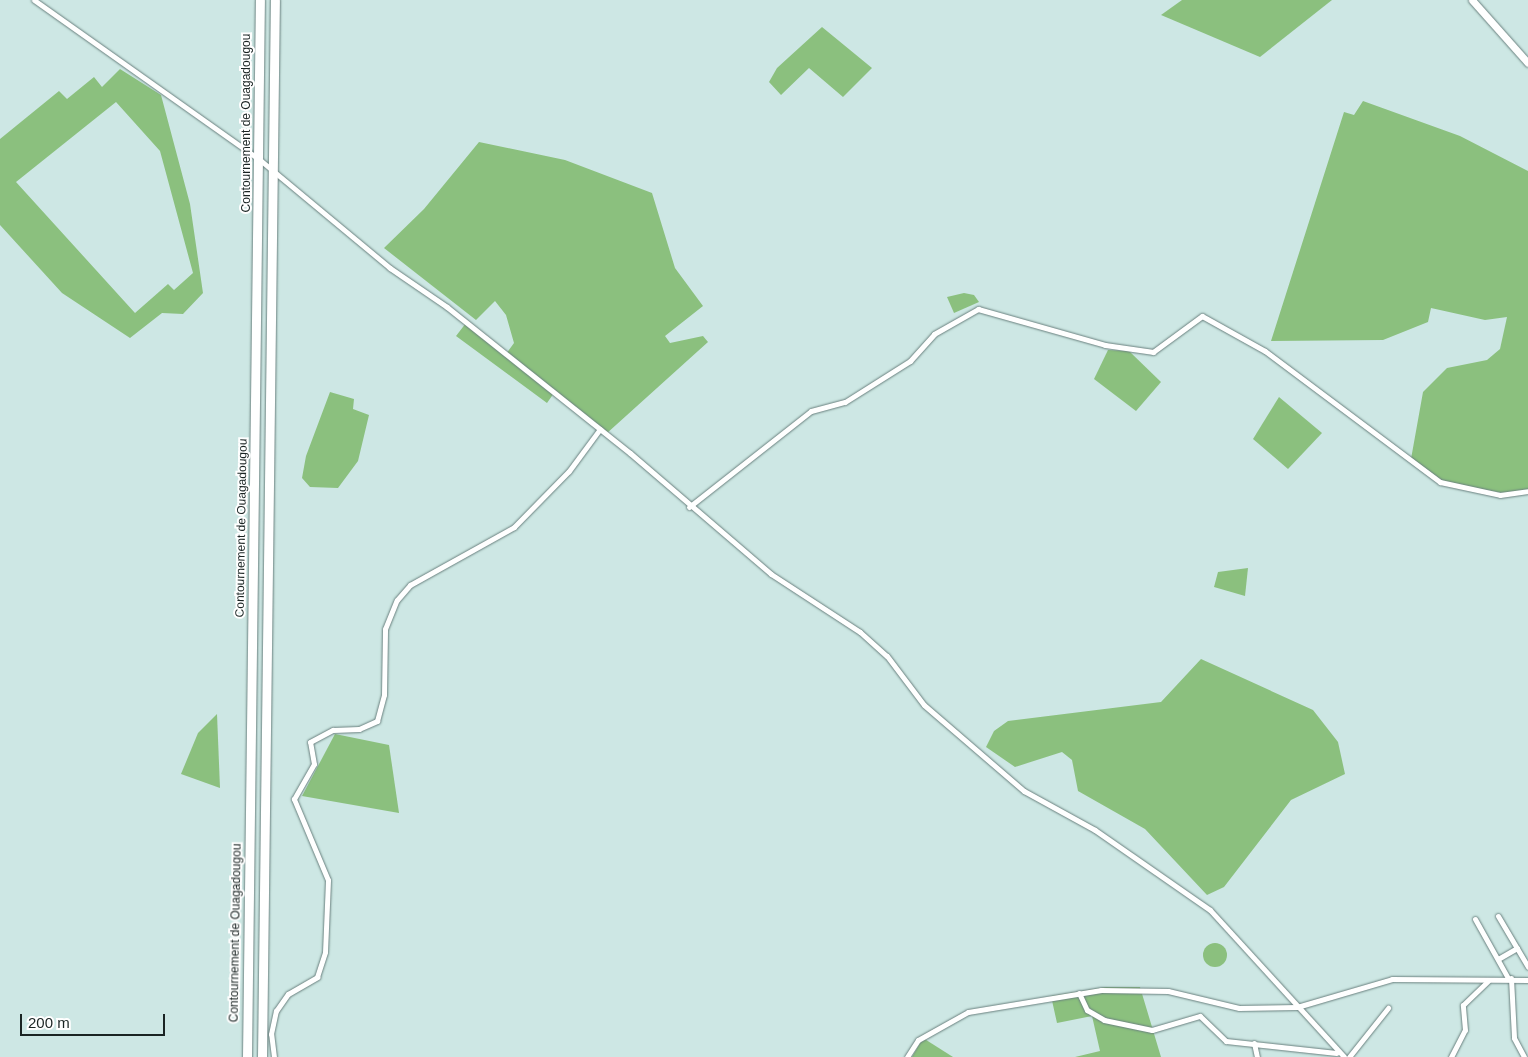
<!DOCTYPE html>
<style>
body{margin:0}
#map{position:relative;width:1528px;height:1057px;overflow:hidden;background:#cde7e4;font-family:Arial,sans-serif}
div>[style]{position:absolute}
.green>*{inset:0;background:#8bc07e}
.round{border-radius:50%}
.roads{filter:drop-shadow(0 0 1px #69807e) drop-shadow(0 0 1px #69807e)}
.street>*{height:5px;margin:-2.5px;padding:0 2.5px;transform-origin:2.5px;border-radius:2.5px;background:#fff}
.secondary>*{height:7px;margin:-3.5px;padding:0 3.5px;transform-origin:3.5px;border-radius:3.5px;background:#fff}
.highway>*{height:9px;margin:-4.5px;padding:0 4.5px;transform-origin:4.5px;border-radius:4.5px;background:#fff}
span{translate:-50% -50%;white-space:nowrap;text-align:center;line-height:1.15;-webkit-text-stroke:4px #fff;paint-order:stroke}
.street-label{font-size:12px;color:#1a2423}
.scale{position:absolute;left:20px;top:1014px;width:145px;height:22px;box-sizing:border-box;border:2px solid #1a2423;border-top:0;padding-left:6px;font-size:15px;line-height:18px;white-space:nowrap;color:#1a2423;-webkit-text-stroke:4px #fff;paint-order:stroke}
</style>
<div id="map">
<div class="green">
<i style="clip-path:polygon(1182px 0,1332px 0,1260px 57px,1161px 15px)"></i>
<i style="clip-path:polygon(822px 27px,872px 68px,843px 97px,809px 68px,781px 95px,769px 82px,777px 68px)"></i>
<i style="clip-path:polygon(evenodd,120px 69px,161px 95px,190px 204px,203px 293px,183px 314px,162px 313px,130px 338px,62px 293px,0 225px,0 139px,59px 91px,67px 99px,94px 77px,102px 87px,120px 69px,116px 102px,160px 151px,193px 273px,174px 290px,168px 284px,135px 313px,16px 182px,116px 102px)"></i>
<i style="clip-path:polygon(1363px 101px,1460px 136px,1528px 171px,1528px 490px,1509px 494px,1440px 482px,1411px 459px,1423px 392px,1447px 368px,1487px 360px,1500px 349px,1507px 317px,1485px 320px,1431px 308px,1428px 322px,1383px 340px,1271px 341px,1344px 112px,1354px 115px)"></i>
<i style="clip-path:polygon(479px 142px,565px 160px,652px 193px,675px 268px,703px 306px,665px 336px,670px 343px,703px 336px,708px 342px,606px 434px,554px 393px,547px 403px,456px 336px,466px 323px,506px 354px,514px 343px,506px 315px,495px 301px,476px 320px,384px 248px,424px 209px)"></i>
<i style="clip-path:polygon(964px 293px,974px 295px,979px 302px,954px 313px,947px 297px)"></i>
<i style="clip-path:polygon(1108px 350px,1129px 351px,1161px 382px,1136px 411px,1094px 379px)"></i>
<i style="clip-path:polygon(330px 392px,354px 399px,353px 409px,369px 415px,358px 461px,338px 488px,310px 487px,302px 478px,306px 456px)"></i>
<i style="clip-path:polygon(1279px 397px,1322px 433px,1288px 469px,1253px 439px)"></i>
<i style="clip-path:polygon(1248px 568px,1245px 596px,1214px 587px,1218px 572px)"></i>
<i style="clip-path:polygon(1201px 659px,1313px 710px,1338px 742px,1345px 774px,1291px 800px,1224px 887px,1207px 895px,1145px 829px,1078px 791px,1072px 760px,1062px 752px,1015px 767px,986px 747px,994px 731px,1008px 721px,1161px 702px)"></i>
<i style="clip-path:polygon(217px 714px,220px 788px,181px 774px,198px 733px)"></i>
<i style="clip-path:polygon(335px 734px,389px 745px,399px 813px,302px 796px)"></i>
<i class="round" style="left:1203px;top:943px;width:24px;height:24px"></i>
<i style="clip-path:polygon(1106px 987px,1140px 987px,1161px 1057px,1075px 1057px,1100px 1051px,1092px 1016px,1057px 1023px,1051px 996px)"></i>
<i style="clip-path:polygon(923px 1038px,953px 1057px,912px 1057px)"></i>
</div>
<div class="roads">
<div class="street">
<i style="left:34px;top:0;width:277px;rotate:35.3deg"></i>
<i style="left:260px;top:160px;width:169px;rotate:39.7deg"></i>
<i style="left:390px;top:268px;width:69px;rotate:34.4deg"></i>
<i style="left:447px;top:307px;width:234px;rotate:38.6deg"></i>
<i style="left:630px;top:453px;width:186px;rotate:40.6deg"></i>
<i style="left:771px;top:574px;width:106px;rotate:33.1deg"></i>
<i style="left:860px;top:632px;width:36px;rotate:42deg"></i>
<i style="left:887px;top:656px;width:61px;rotate:52.9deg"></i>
<i style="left:924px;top:705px;width:132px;rotate:40.7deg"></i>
<i style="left:1024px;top:791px;width:81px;rotate:28.8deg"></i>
<i style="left:1095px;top:830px;width:140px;rotate:34.8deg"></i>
<i style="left:1210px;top:910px;width:199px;rotate:47.6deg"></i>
<i style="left:689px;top:507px;width:155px;rotate:-38.2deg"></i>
<i style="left:811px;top:411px;width:35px;rotate:-15deg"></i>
<i style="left:845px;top:402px;width:77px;rotate:-32.2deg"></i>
<i style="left:910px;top:361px;width:36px;rotate:-48deg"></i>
<i style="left:934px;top:334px;width:51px;rotate:-29.6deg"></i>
<i style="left:978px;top:309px;width:132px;rotate:15.8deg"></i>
<i style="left:1105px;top:345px;width:49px;rotate:8.3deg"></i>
<i style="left:1153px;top:352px;width:61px;rotate:-36.3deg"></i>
<i style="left:1202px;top:316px;width:72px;rotate:29.1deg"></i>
<i style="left:1265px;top:351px;width:219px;rotate:36.8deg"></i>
<i style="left:1440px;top:482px;width:61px;rotate:12.2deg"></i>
<i style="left:1500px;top:495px;width:28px;rotate:-8deg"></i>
<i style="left:1498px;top:916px;width:59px;rotate:59.5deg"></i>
<i style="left:1475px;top:919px;width:68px;rotate:60.8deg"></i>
<i style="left:1498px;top:959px;width:22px;rotate:-30deg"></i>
<i style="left:1511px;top:978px;width:60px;rotate:87.1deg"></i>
<i style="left:1514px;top:1038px;width:21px;rotate:62deg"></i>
<i style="left:1079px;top:993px;width:19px;rotate:65deg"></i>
<i style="left:1087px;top:1010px;width:20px;rotate:30deg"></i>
<i style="left:1104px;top:1020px;width:49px;rotate:11.8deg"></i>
<i style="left:1152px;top:1030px;width:50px;rotate:-16.3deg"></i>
<i style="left:1200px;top:1016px;width:36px;rotate:44deg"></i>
<i style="left:1226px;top:1041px;width:111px;rotate:6.2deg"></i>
<i style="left:1254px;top:1043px;width:14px;rotate:78deg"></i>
<i style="left:274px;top:1057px;width:23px;rotate:-97deg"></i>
<i style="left:271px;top:1034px;width:24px;rotate:-78deg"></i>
<i style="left:276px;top:1011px;width:21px;rotate:-55deg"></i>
<i style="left:288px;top:994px;width:34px;rotate:-30deg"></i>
<i style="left:317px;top:977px;width:26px;rotate:-72deg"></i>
<i style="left:325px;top:952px;width:72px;rotate:-87.6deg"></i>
<i style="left:328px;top:880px;width:88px;rotate:-112.8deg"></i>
<i style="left:294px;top:799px;width:40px;rotate:-60.3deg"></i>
<i style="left:314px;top:764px;width:22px;rotate:-100deg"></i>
<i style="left:310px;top:742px;width:26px;rotate:-28deg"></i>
<i style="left:333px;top:730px;width:26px;rotate:-2deg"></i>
<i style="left:359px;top:729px;width:20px;rotate:-24deg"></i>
<i style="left:377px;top:721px;width:27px;rotate:-75deg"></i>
<i style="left:384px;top:695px;width:66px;rotate:-89.1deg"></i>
<i style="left:385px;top:629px;width:31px;rotate:-68deg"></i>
<i style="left:397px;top:600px;width:20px;rotate:-49deg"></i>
<i style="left:410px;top:585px;width:119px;rotate:-29.1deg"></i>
<i style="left:514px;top:527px;width:78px;rotate:-45.5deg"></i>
<i style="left:569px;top:471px;width:52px;rotate:-53.6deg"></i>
<i style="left:907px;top:1057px;width:20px;rotate:-57deg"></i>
<i style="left:918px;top:1040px;width:57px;rotate:-29.2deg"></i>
<i style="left:968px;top:1012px;width:135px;rotate:-9.4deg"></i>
<i style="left:1101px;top:990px;width:67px;rotate:0.9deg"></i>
<i style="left:1168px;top:991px;width:73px;rotate:13.5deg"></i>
<i style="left:1239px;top:1008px;width:58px;rotate:-1deg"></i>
<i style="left:1297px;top:1007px;width:99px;rotate:-16.4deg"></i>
<i style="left:1392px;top:979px;width:136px;rotate:0.4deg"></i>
<i style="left:1349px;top:1057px;width:63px;rotate:-51.5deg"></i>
<i style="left:1451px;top:1057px;width:30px;rotate:-63deg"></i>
<i style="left:1465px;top:1030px;width:25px;rotate:-95deg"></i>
<i style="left:1463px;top:1005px;width:35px;rotate:-44deg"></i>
</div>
<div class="secondary">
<i style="left:1472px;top:0;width:84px;rotate:48.4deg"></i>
</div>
<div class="highway">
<i style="left:247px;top:1057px;width:1057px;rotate:-89.3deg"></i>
<i style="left:262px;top:1057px;width:1057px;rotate:-89.3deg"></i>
</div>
</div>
<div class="street-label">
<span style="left:247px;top:123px;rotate:-90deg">Contournement de Ouagadougou</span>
<span style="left:242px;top:528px;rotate:-89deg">Contournement de Ouagadougou</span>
<span style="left:236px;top:933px;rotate:-89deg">Contournement de Ouagadougou</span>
</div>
<div class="scale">200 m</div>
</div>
